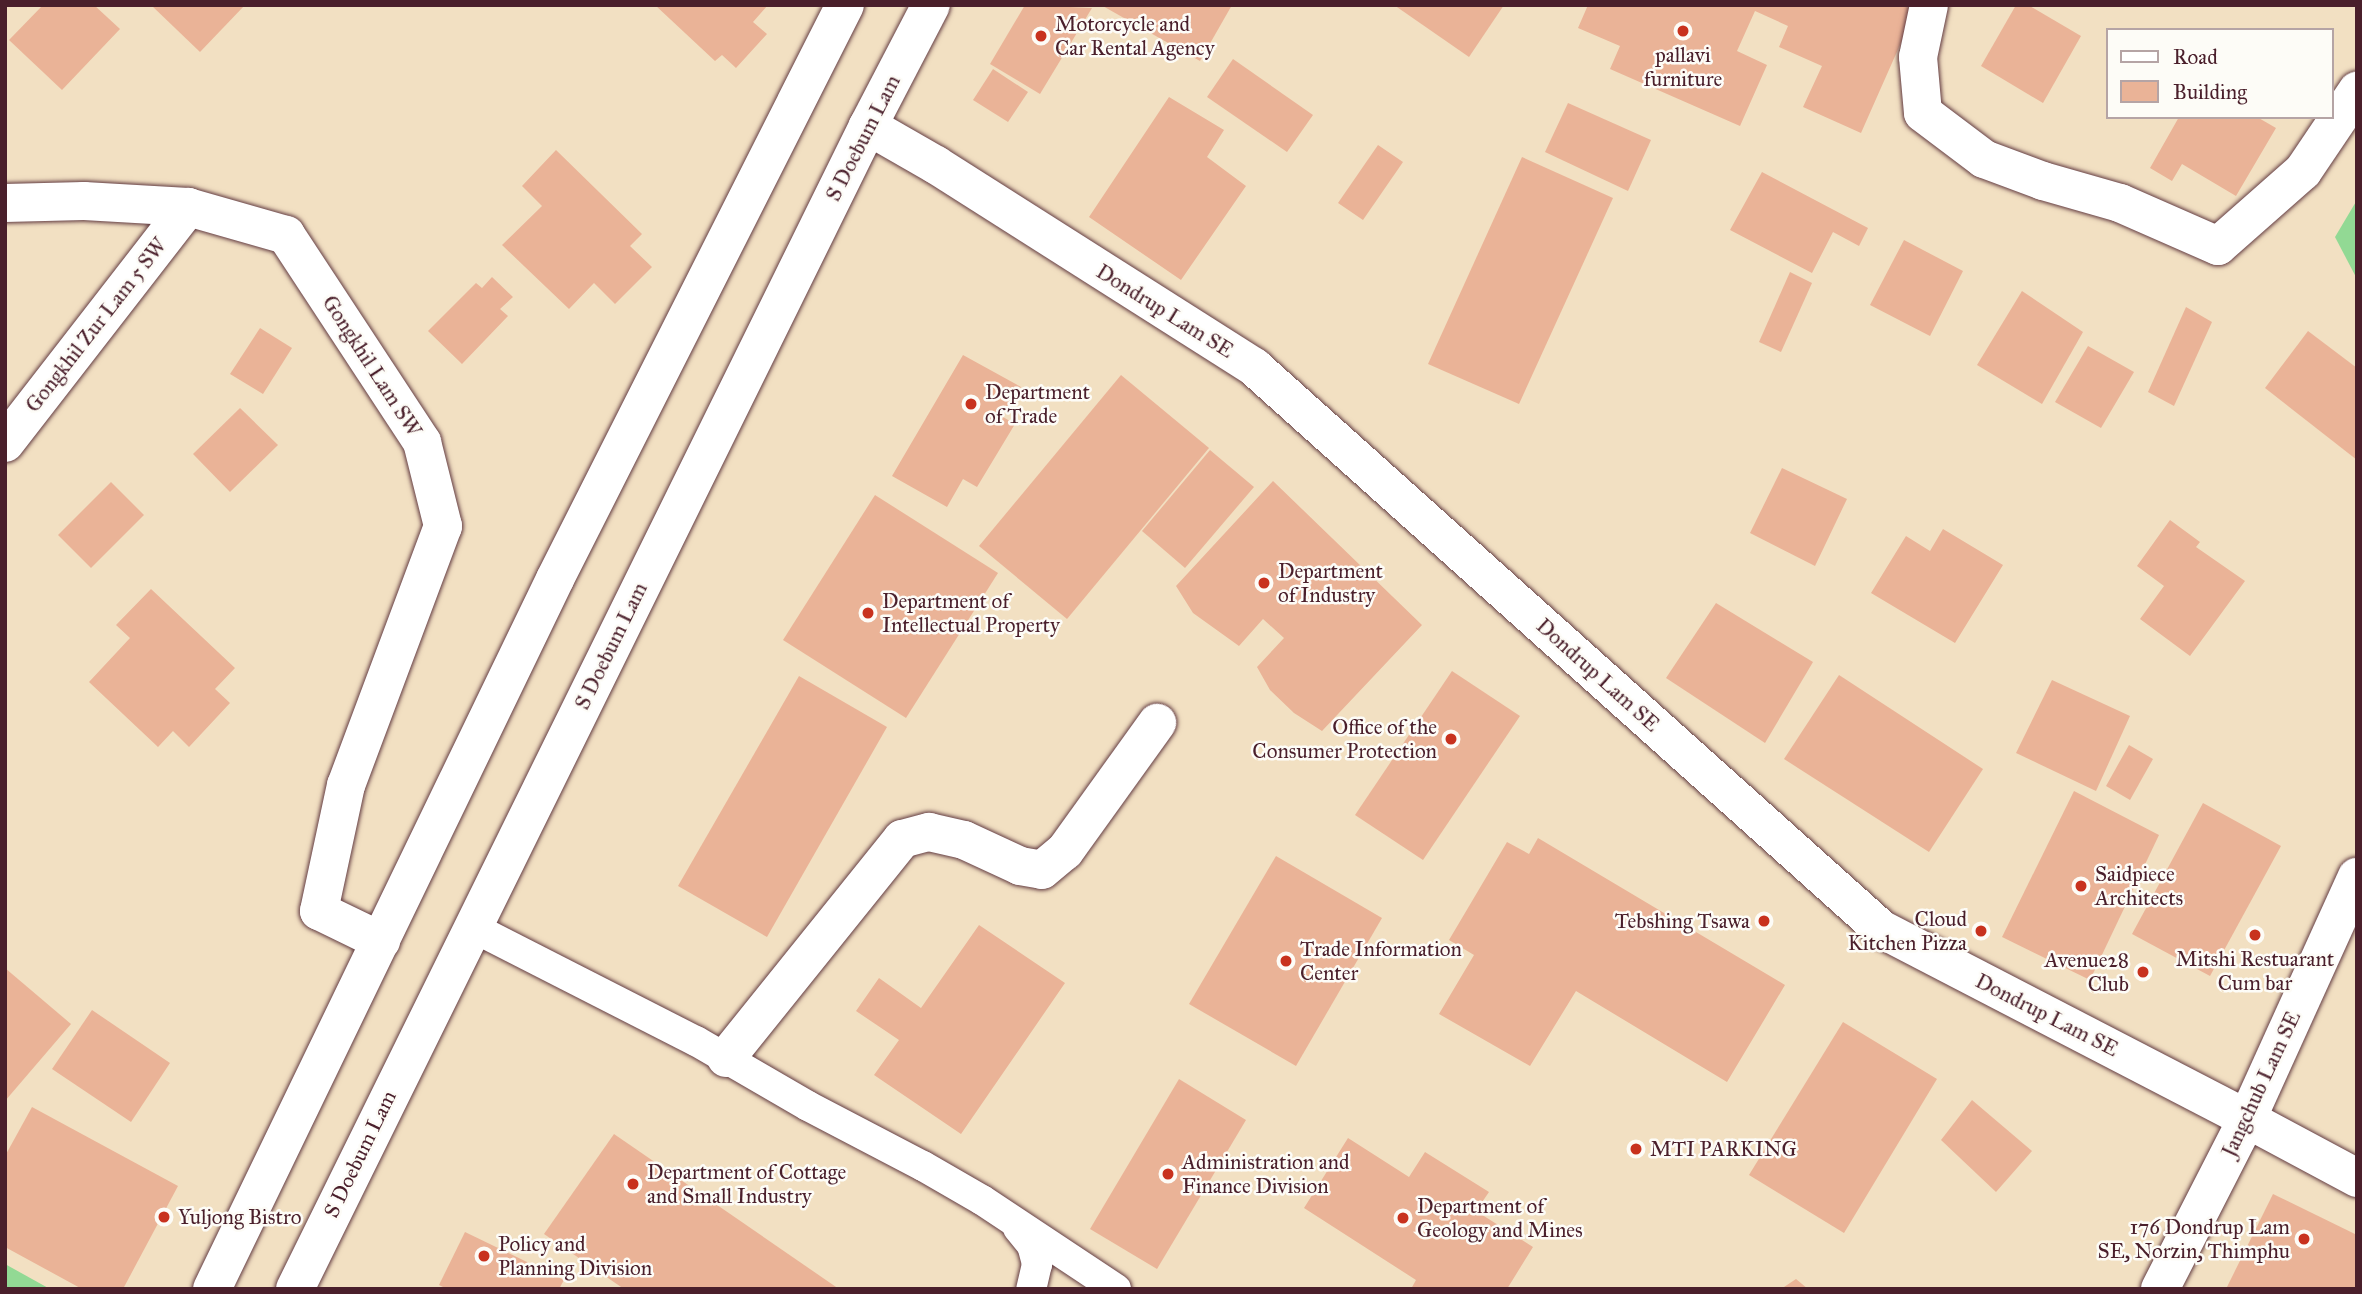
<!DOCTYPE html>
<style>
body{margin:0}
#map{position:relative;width:2362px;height:1294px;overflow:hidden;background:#f2e0c2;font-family:"IM FELL Great Primer",serif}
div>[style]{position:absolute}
.green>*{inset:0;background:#92d994}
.building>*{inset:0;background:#eab397}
.roads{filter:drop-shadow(0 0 2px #633c42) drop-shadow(0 0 2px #633c42)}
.lane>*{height:30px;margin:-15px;padding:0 15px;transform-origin:15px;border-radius:15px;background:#fff}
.street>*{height:38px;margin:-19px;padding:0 19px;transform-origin:19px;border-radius:19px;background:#fff}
.secondary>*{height:38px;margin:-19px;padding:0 19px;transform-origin:19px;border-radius:19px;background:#fff}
.dots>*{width:19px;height:19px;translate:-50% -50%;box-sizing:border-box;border:4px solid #fdfcf7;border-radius:50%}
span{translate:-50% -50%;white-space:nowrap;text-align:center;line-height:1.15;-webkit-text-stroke:5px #fdfcf7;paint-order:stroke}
.poi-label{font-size:21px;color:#4a1f2b}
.left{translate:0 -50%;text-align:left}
.right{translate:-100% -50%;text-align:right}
.street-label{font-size:21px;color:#4a1f2b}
.frame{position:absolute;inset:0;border:7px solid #4a1f2b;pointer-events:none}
.legend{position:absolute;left:2106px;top:28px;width:228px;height:91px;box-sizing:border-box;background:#fdfcf7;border:2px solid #b5a4a5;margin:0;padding:9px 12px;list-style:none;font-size:21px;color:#4a1f2b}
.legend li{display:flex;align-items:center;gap:14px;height:35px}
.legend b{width:35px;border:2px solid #b5a4a5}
</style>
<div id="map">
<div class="green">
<i style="clip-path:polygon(2357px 200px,2357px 279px,2335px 237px)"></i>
<i style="clip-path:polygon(5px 1264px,50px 1289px,5px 1289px)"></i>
</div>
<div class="building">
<i style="clip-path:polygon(43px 5px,94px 5px,120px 29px,62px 90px,9px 40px)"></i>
<i style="clip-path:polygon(151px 5px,245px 5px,200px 52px)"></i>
<i style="clip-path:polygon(655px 5px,768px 5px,753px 22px,767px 34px,736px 68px,722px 55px,715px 61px)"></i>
<i style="clip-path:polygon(1025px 5px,1092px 8px,1040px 94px,990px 64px)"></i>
<i style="clip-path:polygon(1101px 5px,1232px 5px,1200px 61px)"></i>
<i style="clip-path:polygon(1394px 5px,1504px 5px,1469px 57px)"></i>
<i style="clip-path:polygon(1588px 5px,1902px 5px,1915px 11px,1861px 133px,1803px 107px,1822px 66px,1779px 47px,1788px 26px,1755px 11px,1737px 51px,1767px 65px,1740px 126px,1610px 69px,1620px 46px,1578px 28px)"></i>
<i style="clip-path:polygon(2016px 5px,2028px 5px,2081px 36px,2043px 103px,1981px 66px)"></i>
<i style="clip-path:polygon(1233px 59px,1313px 115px,1287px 152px,1207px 97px)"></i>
<i style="clip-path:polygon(993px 69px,1028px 92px,1008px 122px,973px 100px)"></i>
<i style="clip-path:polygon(1169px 97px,1224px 130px,1207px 157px,1246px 186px,1181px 280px,1089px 217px)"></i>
<i style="clip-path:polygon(1568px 103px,1651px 140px,1628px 191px,1545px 152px)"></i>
<i style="clip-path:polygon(2179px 117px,2257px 117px,2276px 128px,2236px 196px,2182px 164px,2172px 181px,2150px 168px)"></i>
<i style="clip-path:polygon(1378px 145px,1403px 162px,1363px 220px,1338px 203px)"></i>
<i style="clip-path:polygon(556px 150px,642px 234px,630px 246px,652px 267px,615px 304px,594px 283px,569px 309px,502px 245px,542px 206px,522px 186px)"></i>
<i style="clip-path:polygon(1522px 157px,1613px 198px,1519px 404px,1428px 364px)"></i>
<i style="clip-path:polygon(1762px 172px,1868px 228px,1859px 246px,1833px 232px,1812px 273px,1730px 230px)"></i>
<i style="clip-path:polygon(1904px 240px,1963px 271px,1930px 336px,1870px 305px)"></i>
<i style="clip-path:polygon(1790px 272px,1812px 283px,1781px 352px,1759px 342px)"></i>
<i style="clip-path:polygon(492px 277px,513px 297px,500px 309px,508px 316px,462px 364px,428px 331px,476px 283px,482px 288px)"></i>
<i style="clip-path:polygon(2022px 291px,2083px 332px,2042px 404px,1977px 365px)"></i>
<i style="clip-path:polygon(2186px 307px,2212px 322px,2174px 406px,2148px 392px)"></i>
<i style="clip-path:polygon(260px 328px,292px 348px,263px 394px,230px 374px)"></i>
<i style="clip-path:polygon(2308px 331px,2357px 368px,2357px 460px,2265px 388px)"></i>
<i style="clip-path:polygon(2088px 346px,2134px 372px,2101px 428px,2055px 402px)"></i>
<i style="clip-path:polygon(963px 355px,1021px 387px,1003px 417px,1015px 424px,977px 487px,963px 479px,947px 507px,892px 476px)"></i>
<i style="clip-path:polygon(1121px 375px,1209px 448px,1067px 619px,979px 546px)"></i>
<i style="clip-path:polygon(240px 408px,278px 445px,230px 492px,193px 454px)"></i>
<i style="clip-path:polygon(1210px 450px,1254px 487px,1185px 568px,1142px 531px)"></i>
<i style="clip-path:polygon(1782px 468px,1847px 499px,1815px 566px,1750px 533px)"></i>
<i style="clip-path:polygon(1273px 481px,1422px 625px,1322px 731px,1294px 713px,1270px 690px,1257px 667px,1284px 638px,1263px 619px,1239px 646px,1193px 613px,1176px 586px)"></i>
<i style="clip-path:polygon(111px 482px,144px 515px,91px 568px,58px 535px)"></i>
<i style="clip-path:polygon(875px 495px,998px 573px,906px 718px,783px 640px)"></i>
<i style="clip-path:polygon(2170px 520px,2200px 542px,2196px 547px,2245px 581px,2190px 656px,2140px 619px,2164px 586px,2137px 566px)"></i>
<i style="clip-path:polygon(1943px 529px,2003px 565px,1955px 643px,1871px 593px,1906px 536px,1930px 551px)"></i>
<i style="clip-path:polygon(151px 589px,235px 668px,215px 689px,230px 703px,189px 747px,173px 731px,158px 747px,89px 682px,130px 638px,116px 625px)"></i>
<i style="clip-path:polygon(1716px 603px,1813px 662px,1765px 743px,1666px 678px)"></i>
<i style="clip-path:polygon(1452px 671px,1520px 716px,1423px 860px,1355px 815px)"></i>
<i style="clip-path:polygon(1839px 675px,1983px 769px,1929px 852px,1784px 759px)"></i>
<i style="clip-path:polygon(799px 676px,887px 727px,767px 937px,678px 886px)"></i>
<i style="clip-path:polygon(2052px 680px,2130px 716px,2096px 791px,2016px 753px)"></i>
<i style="clip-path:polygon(2129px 745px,2153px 759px,2130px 800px,2106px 786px)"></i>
<i style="clip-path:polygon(2074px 791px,2159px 835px,2090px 980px,2002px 937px)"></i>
<i style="clip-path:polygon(2203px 803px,2281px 846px,2210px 976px,2132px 934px)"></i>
<i style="clip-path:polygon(1538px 838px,1785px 985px,1727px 1082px,1576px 991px,1530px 1066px,1439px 1014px,1474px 955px,1449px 940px,1507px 842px,1529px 854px)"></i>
<i style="clip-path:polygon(1276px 856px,1382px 918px,1296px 1066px,1189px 1004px)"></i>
<i style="clip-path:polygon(979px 925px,1065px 983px,961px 1134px,874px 1075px,899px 1040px,856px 1011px,879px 978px,921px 1008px)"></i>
<i style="clip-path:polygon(5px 968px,71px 1024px,5px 1101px)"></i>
<i style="clip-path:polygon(92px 1010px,170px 1063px,131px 1122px,52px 1069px)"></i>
<i style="clip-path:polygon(1843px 1022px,1937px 1079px,1844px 1233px,1749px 1175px)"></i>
<i style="clip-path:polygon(1179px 1079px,1246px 1120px,1157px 1269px,1090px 1229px)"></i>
<i style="clip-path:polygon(1972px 1100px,2032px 1151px,1996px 1192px,1941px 1140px)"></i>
<i style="clip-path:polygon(32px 1107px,178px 1186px,123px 1289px,82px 1289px,5px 1247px,5px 1156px)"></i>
<i style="clip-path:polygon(614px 1134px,839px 1289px,624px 1289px,544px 1234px)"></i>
<i style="clip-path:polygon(1348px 1138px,1409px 1177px,1425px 1152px,1489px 1192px,1476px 1211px,1533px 1247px,1507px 1289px,1411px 1289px,1416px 1280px,1304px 1208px)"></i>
<i style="clip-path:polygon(2273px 1194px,2357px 1235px,2357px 1289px,2226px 1289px)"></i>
<i style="clip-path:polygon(465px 1232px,564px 1280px,559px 1289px,447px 1289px,439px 1285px)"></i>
<i style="clip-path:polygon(1796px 1279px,1808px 1289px,1781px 1289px)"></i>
</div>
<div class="roads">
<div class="lane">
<i style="left:472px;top:927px;width:251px;rotate:27deg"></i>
<i style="left:696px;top:1041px;width:129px;rotate:30.1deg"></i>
<i style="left:808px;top:1106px;width:130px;rotate:27.6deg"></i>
<i style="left:923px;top:1166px;width:68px;rotate:30deg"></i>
<i style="left:982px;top:1200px;width:161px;rotate:33.6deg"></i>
<i style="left:1018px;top:1228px;width:22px;rotate:51deg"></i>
<i style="left:1032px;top:1245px;width:20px;rotate:75deg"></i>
<i style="left:1037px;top:1264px;width:26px;rotate:103deg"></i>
</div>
<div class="street">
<i style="left:1929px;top:5px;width:53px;rotate:101.9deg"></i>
<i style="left:1918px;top:57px;width:56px;rotate:84.9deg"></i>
<i style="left:1923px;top:113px;width:76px;rotate:37deg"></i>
<i style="left:1984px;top:159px;width:63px;rotate:20.4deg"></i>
<i style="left:2043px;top:181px;width:80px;rotate:15.9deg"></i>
<i style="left:2120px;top:203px;width:107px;rotate:23.7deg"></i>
<i style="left:2218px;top:246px;width:113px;rotate:-41.4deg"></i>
<i style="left:2303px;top:171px;width:97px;rotate:-56deg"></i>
<i style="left:868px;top:126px;width:78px;rotate:29.8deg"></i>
<i style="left:936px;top:165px;width:377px;rotate:32.4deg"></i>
<i style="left:1254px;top:367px;width:842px;rotate:41.87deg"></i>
<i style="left:1881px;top:929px;width:412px;rotate:27.4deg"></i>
<i style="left:5px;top:203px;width:79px;rotate:-1.5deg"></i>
<i style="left:84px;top:201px;width:104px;rotate:3.3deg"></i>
<i style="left:188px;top:207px;width:102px;rotate:15.9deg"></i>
<i style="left:286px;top:235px;width:248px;rotate:56.7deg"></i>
<i style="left:422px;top:442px;width:87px;rotate:76deg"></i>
<i style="left:443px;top:526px;width:277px;rotate:110.5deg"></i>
<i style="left:346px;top:785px;width:129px;rotate:102.1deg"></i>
<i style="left:319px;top:911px;width:69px;rotate:25.8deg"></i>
<i style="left:5px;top:443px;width:299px;rotate:-52.2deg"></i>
<i style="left:726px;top:1058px;width:281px;rotate:-51.2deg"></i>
<i style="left:902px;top:839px;width:28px;rotate:-15deg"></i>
<i style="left:929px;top:832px;width:36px;rotate:13deg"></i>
<i style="left:964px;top:840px;width:62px;rotate:24.9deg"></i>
<i style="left:1020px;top:866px;width:22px;rotate:10deg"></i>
<i style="left:1042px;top:870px;width:30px;rotate:-40deg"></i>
<i style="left:1065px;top:851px;width:158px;rotate:-54.3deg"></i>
</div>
<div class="secondary">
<i style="left:2247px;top:1119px;width:125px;rotate:28.2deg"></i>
<i style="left:212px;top:1289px;width:789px;rotate:-64.21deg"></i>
<i style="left:555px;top:579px;width:643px;rotate:-63.2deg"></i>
<i style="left:295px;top:1289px;width:1296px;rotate:-63.77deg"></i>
<i style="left:868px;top:126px;width:136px;rotate:-62.5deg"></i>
<i style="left:2160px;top:1289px;width:191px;rotate:-62.9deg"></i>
<i style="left:2247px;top:1119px;width:266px;rotate:-65.6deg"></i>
</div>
</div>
<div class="dots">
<i style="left:1683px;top:31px;background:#c8321e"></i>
<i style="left:1041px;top:36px;background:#c8321e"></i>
<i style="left:971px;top:404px;background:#c8321e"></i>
<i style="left:1264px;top:583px;background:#c8321e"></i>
<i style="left:868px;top:613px;background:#c8321e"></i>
<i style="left:1451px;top:739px;background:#c8321e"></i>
<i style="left:2081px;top:886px;background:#c8321e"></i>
<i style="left:1764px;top:921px;background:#c8321e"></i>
<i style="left:1981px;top:931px;background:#c8321e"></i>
<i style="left:2255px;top:935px;background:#c8321e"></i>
<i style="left:1286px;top:961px;background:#c8321e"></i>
<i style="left:2143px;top:972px;background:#c8321e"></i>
<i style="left:1636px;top:1149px;background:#c8321e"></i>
<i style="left:1168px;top:1174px;background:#c8321e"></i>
<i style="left:633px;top:1184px;background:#c8321e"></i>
<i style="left:164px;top:1217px;background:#c8321e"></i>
<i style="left:1403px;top:1218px;background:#c8321e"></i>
<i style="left:2304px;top:1239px;background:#c8321e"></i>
<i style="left:484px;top:1256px;background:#c8321e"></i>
</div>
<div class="poi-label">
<span class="left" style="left:1055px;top:36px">Motorcycle and<br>Car Rental Agency</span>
<span style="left:1683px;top:67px">pallavi<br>furniture</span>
<span class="left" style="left:985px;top:404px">Department<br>of Trade</span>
<span class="left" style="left:1278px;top:583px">Department<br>of Industry</span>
<span class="left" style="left:882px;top:613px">Department of<br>Intellectual Property</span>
<span class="right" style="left:1437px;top:739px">Office of the<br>Consumer Protection</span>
<span class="left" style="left:2095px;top:886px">Saidpiece<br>Architects</span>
<span class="right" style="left:1967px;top:931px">Cloud<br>Kitchen Pizza</span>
<span class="right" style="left:1750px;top:921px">Tebshing Tsawa</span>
<span class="left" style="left:1300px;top:961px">Trade Information<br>Center</span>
<span style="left:2255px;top:971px">Mitshi Restuarant<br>Cum bar</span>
<span class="right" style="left:2129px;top:972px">Avenue28<br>Club</span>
<span class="left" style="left:1650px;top:1149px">MTI PARKING</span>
<span class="left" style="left:1182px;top:1174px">Administration and<br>Finance Division</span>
<span class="left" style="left:647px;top:1184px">Department of Cottage<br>and Small Industry</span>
<span class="left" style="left:1417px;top:1218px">Department of<br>Geology and Mines</span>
<span class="left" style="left:178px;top:1217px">Yuljong Bistro</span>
<span class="right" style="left:2290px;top:1239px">176 Dondrup Lam<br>SE, Norzin, Thimphu</span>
<span class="left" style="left:498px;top:1256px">Policy and<br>Planning Division</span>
</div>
<div class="street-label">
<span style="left:863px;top:138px;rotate:-63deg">S Doebum Lam</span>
<span style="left:1165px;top:311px;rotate:32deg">Dondrup Lam SE</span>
<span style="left:96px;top:325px;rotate:-52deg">Gongkhil Zur Lam 5 SW</span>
<span style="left:372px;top:366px;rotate:57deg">Gongkhil Lam SW</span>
<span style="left:611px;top:646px;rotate:-64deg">S Doebum Lam</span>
<span style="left:1598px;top:675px;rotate:42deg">Dondrup Lam SE</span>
<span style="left:2047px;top:1015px;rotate:27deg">Dondrup Lam SE</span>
<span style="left:2261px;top:1084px;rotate:-65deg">Jangchub Lam SE</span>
<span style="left:360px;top:1154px;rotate:-64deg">S Doebum Lam</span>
</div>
<div class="frame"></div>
<ul class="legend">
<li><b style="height:9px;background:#fff"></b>Road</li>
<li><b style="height:19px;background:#eab397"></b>Building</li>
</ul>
</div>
